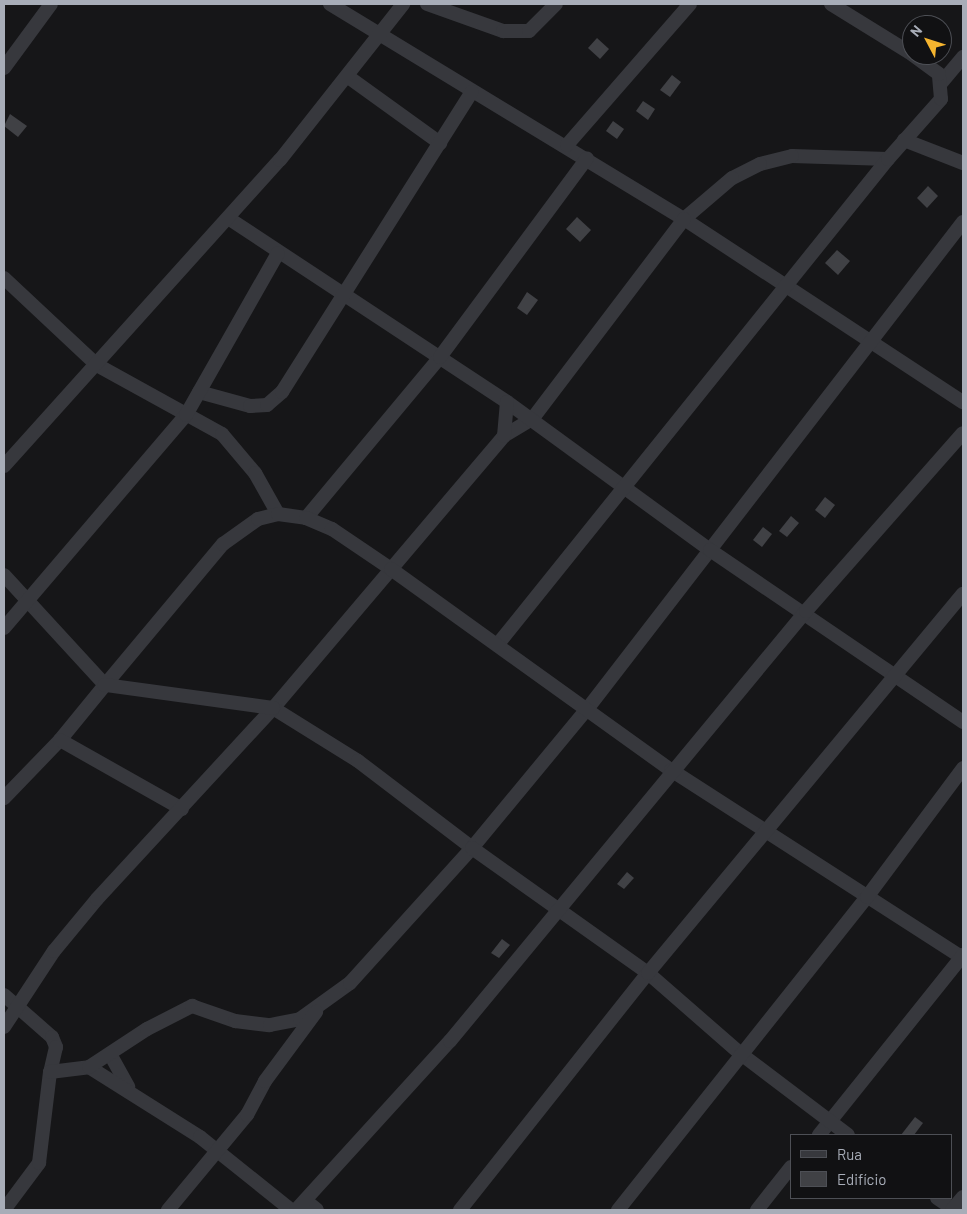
<!DOCTYPE html>
<meta charset="utf-8">
<style>
body{margin:0}
#map{position:relative;width:967px;height:1214px;overflow:hidden;background:#161618;font-family:Barlow,sans-serif}
div>[style]{position:absolute}
.building>*{inset:0;background:#404145}
.minor>*{height:14px;margin:-7px;padding:0 7px;transform-origin:7px;border-radius:7px;background:#37383d}
span{translate:-50% -50%;white-space:nowrap;text-align:center;line-height:1.15;-webkit-text-stroke:4px #111113;paint-order:stroke}
.frame{position:absolute;inset:0;border:5px solid #a8adb8;pointer-events:none}
.legend{position:absolute;left:790px;top:1134px;width:162px;height:65px;box-sizing:border-box;background:#111113;border:1px solid #4d4f55;margin:0;padding:6px 9px;list-style:none;font-size:15px;color:#a8adb8}
.legend li{display:flex;align-items:center;gap:10px;height:25px}
.legend b{width:25px;border:1px solid #4d4f55}
.north{position:absolute;left:902px;top:15px;width:50px;height:50px;box-sizing:border-box;background:#111113;border:1px solid #4d4f55;border-radius:50%;rotate:310deg;font-size:14px;font-weight:700;line-height:20px;text-align:center;color:#a8adb8}
.north::after{content:'';display:block;margin:auto;width:18px;height:22px;background:#f6b52f;clip-path:polygon(50% 0,100% 100%,50% 72%,0 100%)}
</style>
<div id="map">
<div class="building">
<i style="clip-path:polygon(597px 38px,609px 49px,600px 59px,588px 48px)"></i>
<i style="clip-path:polygon(672px 75px,681px 82px,670px 97px,660px 90px)"></i>
<i style="clip-path:polygon(643px 101px,655px 109px,648px 120px,636px 111px)"></i>
<i style="clip-path:polygon(10px 114px,27px 126px,18px 137px,4px 126px)"></i>
<i style="clip-path:polygon(613px 121px,624px 129px,617px 139px,606px 131px)"></i>
<i style="clip-path:polygon(928px 186px,938px 196px,927px 208px,917px 198px)"></i>
<i style="clip-path:polygon(577px 217px,591px 230px,580px 242px,566px 229px)"></i>
<i style="clip-path:polygon(837px 250px,850px 261px,838px 275px,825px 263px)"></i>
<i style="clip-path:polygon(527px 292px,538px 300px,527px 315px,517px 308px)"></i>
<i style="clip-path:polygon(825px 497px,835px 505px,825px 518px,815px 510px)"></i>
<i style="clip-path:polygon(791px 516px,799px 523px,787px 537px,779px 531px)"></i>
<i style="clip-path:polygon(763px 527px,772px 534px,762px 547px,753px 540px)"></i>
<i style="clip-path:polygon(627px 872px,634px 878px,624px 889px,617px 884px)"></i>
<i style="clip-path:polygon(502px 939px,510px 945px,499px 958px,491px 953px)"></i>
<i style="clip-path:polygon(915px 1117px,923px 1123px,914px 1135px,901px 1135px)"></i>
</div>
<div class="minor">
<i style="left:330px;top:4px;width:414px;rotate:31.3deg"></i>
<i style="left:684px;top:219px;width:334px;rotate:33.3deg"></i>
<i style="left:427px;top:4px;width:81px;rotate:19.6deg"></i>
<i style="left:503px;top:31px;width:26px"></i>
<i style="left:529px;top:31px;width:38px;rotate:-45deg"></i>
<i style="left:831px;top:4px;width:95px;rotate:31.7deg"></i>
<i style="left:4px;top:68px;width:79px;rotate:-53.7deg"></i>
<i style="left:347px;top:76px;width:115px;rotate:35.8deg"></i>
<i style="left:942px;top:82px;width:33px;rotate:-50deg"></i>
<i style="left:904px;top:140px;width:63px;rotate:21.3deg"></i>
<i style="left:567px;top:145px;width:187px;rotate:-48.9deg"></i>
<i style="left:888px;top:159px;width:96px;rotate:-178.2deg"></i>
<i style="left:792px;top:156px;width:33px;rotate:166deg"></i>
<i style="left:760px;top:164px;width:31px;rotate:153deg"></i>
<i style="left:732px;top:178px;width:63px;rotate:139.5deg"></i>
<i style="left:684px;top:219px;width:251px;rotate:127.2deg"></i>
<i style="left:532px;top:419px;width:33px;rotate:149deg"></i>
<i style="left:504px;top:436px;width:357px;rotate:130.3deg"></i>
<i style="left:273px;top:708px;width:100px;rotate:31.9deg"></i>
<i style="left:358px;top:761px;width:143px;rotate:37.3deg"></i>
<i style="left:472px;top:848px;width:182px;rotate:-50.4deg"></i>
<i style="left:588px;top:708px;width:614px;rotate:-52.35deg"></i>
<i style="left:228px;top:218px;width:334px;rotate:33.4deg"></i>
<i style="left:507px;top:402px;width:251px;rotate:36.1deg"></i>
<i style="left:710px;top:550px;width:306px;rotate:34.2deg"></i>
<i style="left:4px;top:278px;width:127px;rotate:43.1deg"></i>
<i style="left:97px;top:365px;width:143px;rotate:28.9deg"></i>
<i style="left:222px;top:434px;width:51px;rotate:49.8deg"></i>
<i style="left:255px;top:473px;width:47px;rotate:60.7deg"></i>
<i style="left:199px;top:392px;width:53px;rotate:15.4deg"></i>
<i style="left:250px;top:406px;width:17px;rotate:-3deg"></i>
<i style="left:267px;top:405px;width:20px;rotate:-41deg"></i>
<i style="left:282px;top:392px;width:355px;rotate:-57.7deg"></i>
<i style="left:504px;top:436px;width:34px;rotate:-85deg"></i>
<i style="left:4px;top:466px;width:412px;rotate:-48deg"></i>
<i style="left:280px;top:160px;width:199px;rotate:-51.7deg"></i>
<i style="left:306px;top:518px;width:209px;rotate:-50.2deg"></i>
<i style="left:440px;top:357px;width:247px;rotate:-53.5deg"></i>
<i style="left:4px;top:575px;width:149px;rotate:47.4deg"></i>
<i style="left:105px;top:685px;width:71px;rotate:129.3deg"></i>
<i style="left:60px;top:740px;width:81px;rotate:134deg"></i>
<i style="left:4px;top:628px;width:280px;rotate:-49.5deg"></i>
<i style="left:186px;top:415px;width:186px;rotate:-60.4deg"></i>
<i style="left:498px;top:644px;width:622px;rotate:-51.2deg"></i>
<i style="left:888px;top:159px;width:80px;rotate:-48.5deg"></i>
<i style="left:941px;top:99px;width:25px;rotate:-95deg"></i>
<i style="left:939px;top:74px;width:32px;rotate:-144deg"></i>
<i style="left:105px;top:685px;width:184px;rotate:-50.1deg"></i>
<i style="left:223px;top:544px;width:43px;rotate:-35.5deg"></i>
<i style="left:258px;top:519px;width:21px;rotate:-14deg"></i>
<i style="left:278px;top:514px;width:28px;rotate:8deg"></i>
<i style="left:306px;top:518px;width:28px;rotate:23deg"></i>
<i style="left:332px;top:529px;width:71px;rotate:34.1deg"></i>
<i style="left:391px;top:569px;width:345px;rotate:35.7deg"></i>
<i style="left:671px;top:770px;width:347px;rotate:32.8deg"></i>
<i style="left:60px;top:740px;width:140px;rotate:29.5deg"></i>
<i style="left:4px;top:995px;width:64px;rotate:41.2deg"></i>
<i style="left:52px;top:1037px;width:11px;rotate:68deg"></i>
<i style="left:56px;top:1047px;width:26px;rotate:103deg"></i>
<i style="left:4px;top:1027px;width:91px;rotate:-56.7deg"></i>
<i style="left:54px;top:951px;width:67px;rotate:-50.4deg"></i>
<i style="left:97px;top:899px;width:260px;rotate:-47.3deg"></i>
<i style="left:273px;top:708px;width:170px;rotate:-172.2deg"></i>
<i style="left:110px;top:1054px;width:38px;rotate:61deg"></i>
<i style="left:89px;top:1067px;width:131px;rotate:32.2deg"></i>
<i style="left:200px;top:1137px;width:117px;rotate:38.7deg"></i>
<i style="left:819px;top:1135px;width:231px;rotate:-51.3deg"></i>
<i style="left:937px;top:1198px;width:22px;rotate:34deg"></i>
<i style="left:306px;top:1201px;width:14px;rotate:39deg"></i>
<i style="left:4px;top:1210px;width:59px;rotate:-53.3deg"></i>
<i style="left:39px;top:1163px;width:92px;rotate:-83.1deg"></i>
<i style="left:50px;top:1072px;width:39px;rotate:-7deg"></i>
<i style="left:89px;top:1067px;width:69px;rotate:-33.2deg"></i>
<i style="left:147px;top:1029px;width:51px;rotate:-27.1deg"></i>
<i style="left:192px;top:1006px;width:46px;rotate:19.2deg"></i>
<i style="left:235px;top:1021px;width:35px;rotate:7deg"></i>
<i style="left:270px;top:1025px;width:31px;rotate:-11deg"></i>
<i style="left:300px;top:1019px;width:62px;rotate:-35.8deg"></i>
<i style="left:350px;top:983px;width:182px;rotate:-47.9deg"></i>
<i style="left:472px;top:848px;width:216px;rotate:35.4deg"></i>
<i style="left:648px;top:973px;width:123px;rotate:41.1deg"></i>
<i style="left:741px;top:1054px;width:134px;rotate:37.1deg"></i>
<i style="left:168px;top:1210px;width:124px;rotate:-50.3deg"></i>
<i style="left:247px;top:1115px;width:38px;rotate:-62deg"></i>
<i style="left:265px;top:1081px;width:86px;rotate:-53.5deg"></i>
<i style="left:296px;top:1210px;width:229px;rotate:-47.7deg"></i>
<i style="left:450px;top:1041px;width:558px;rotate:-50.38deg"></i>
<i style="left:806px;top:611px;width:237px;rotate:-48.6deg"></i>
<i style="left:460px;top:1210px;width:303px;rotate:-51.6deg"></i>
<i style="left:648px;top:973px;width:493px;rotate:-50.3deg"></i>
<i style="left:618px;top:1210px;width:400px;rotate:-51.5deg"></i>
<i style="left:867px;top:897px;width:161px;rotate:-53.3deg"></i>
<i style="left:757px;top:1210px;width:55px;rotate:-51.7deg"></i>
<i style="left:952px;top:1210px;width:17px;rotate:-50deg"></i>
</div>
<div class="frame"></div>
<ul class="legend">
<li><b style="height:6px;background:#37383d"></b>Rua</li>
<li><b style="height:14px;background:#404145"></b>Edifício</li>
</ul>
<div class="north">N</div>
</div>
